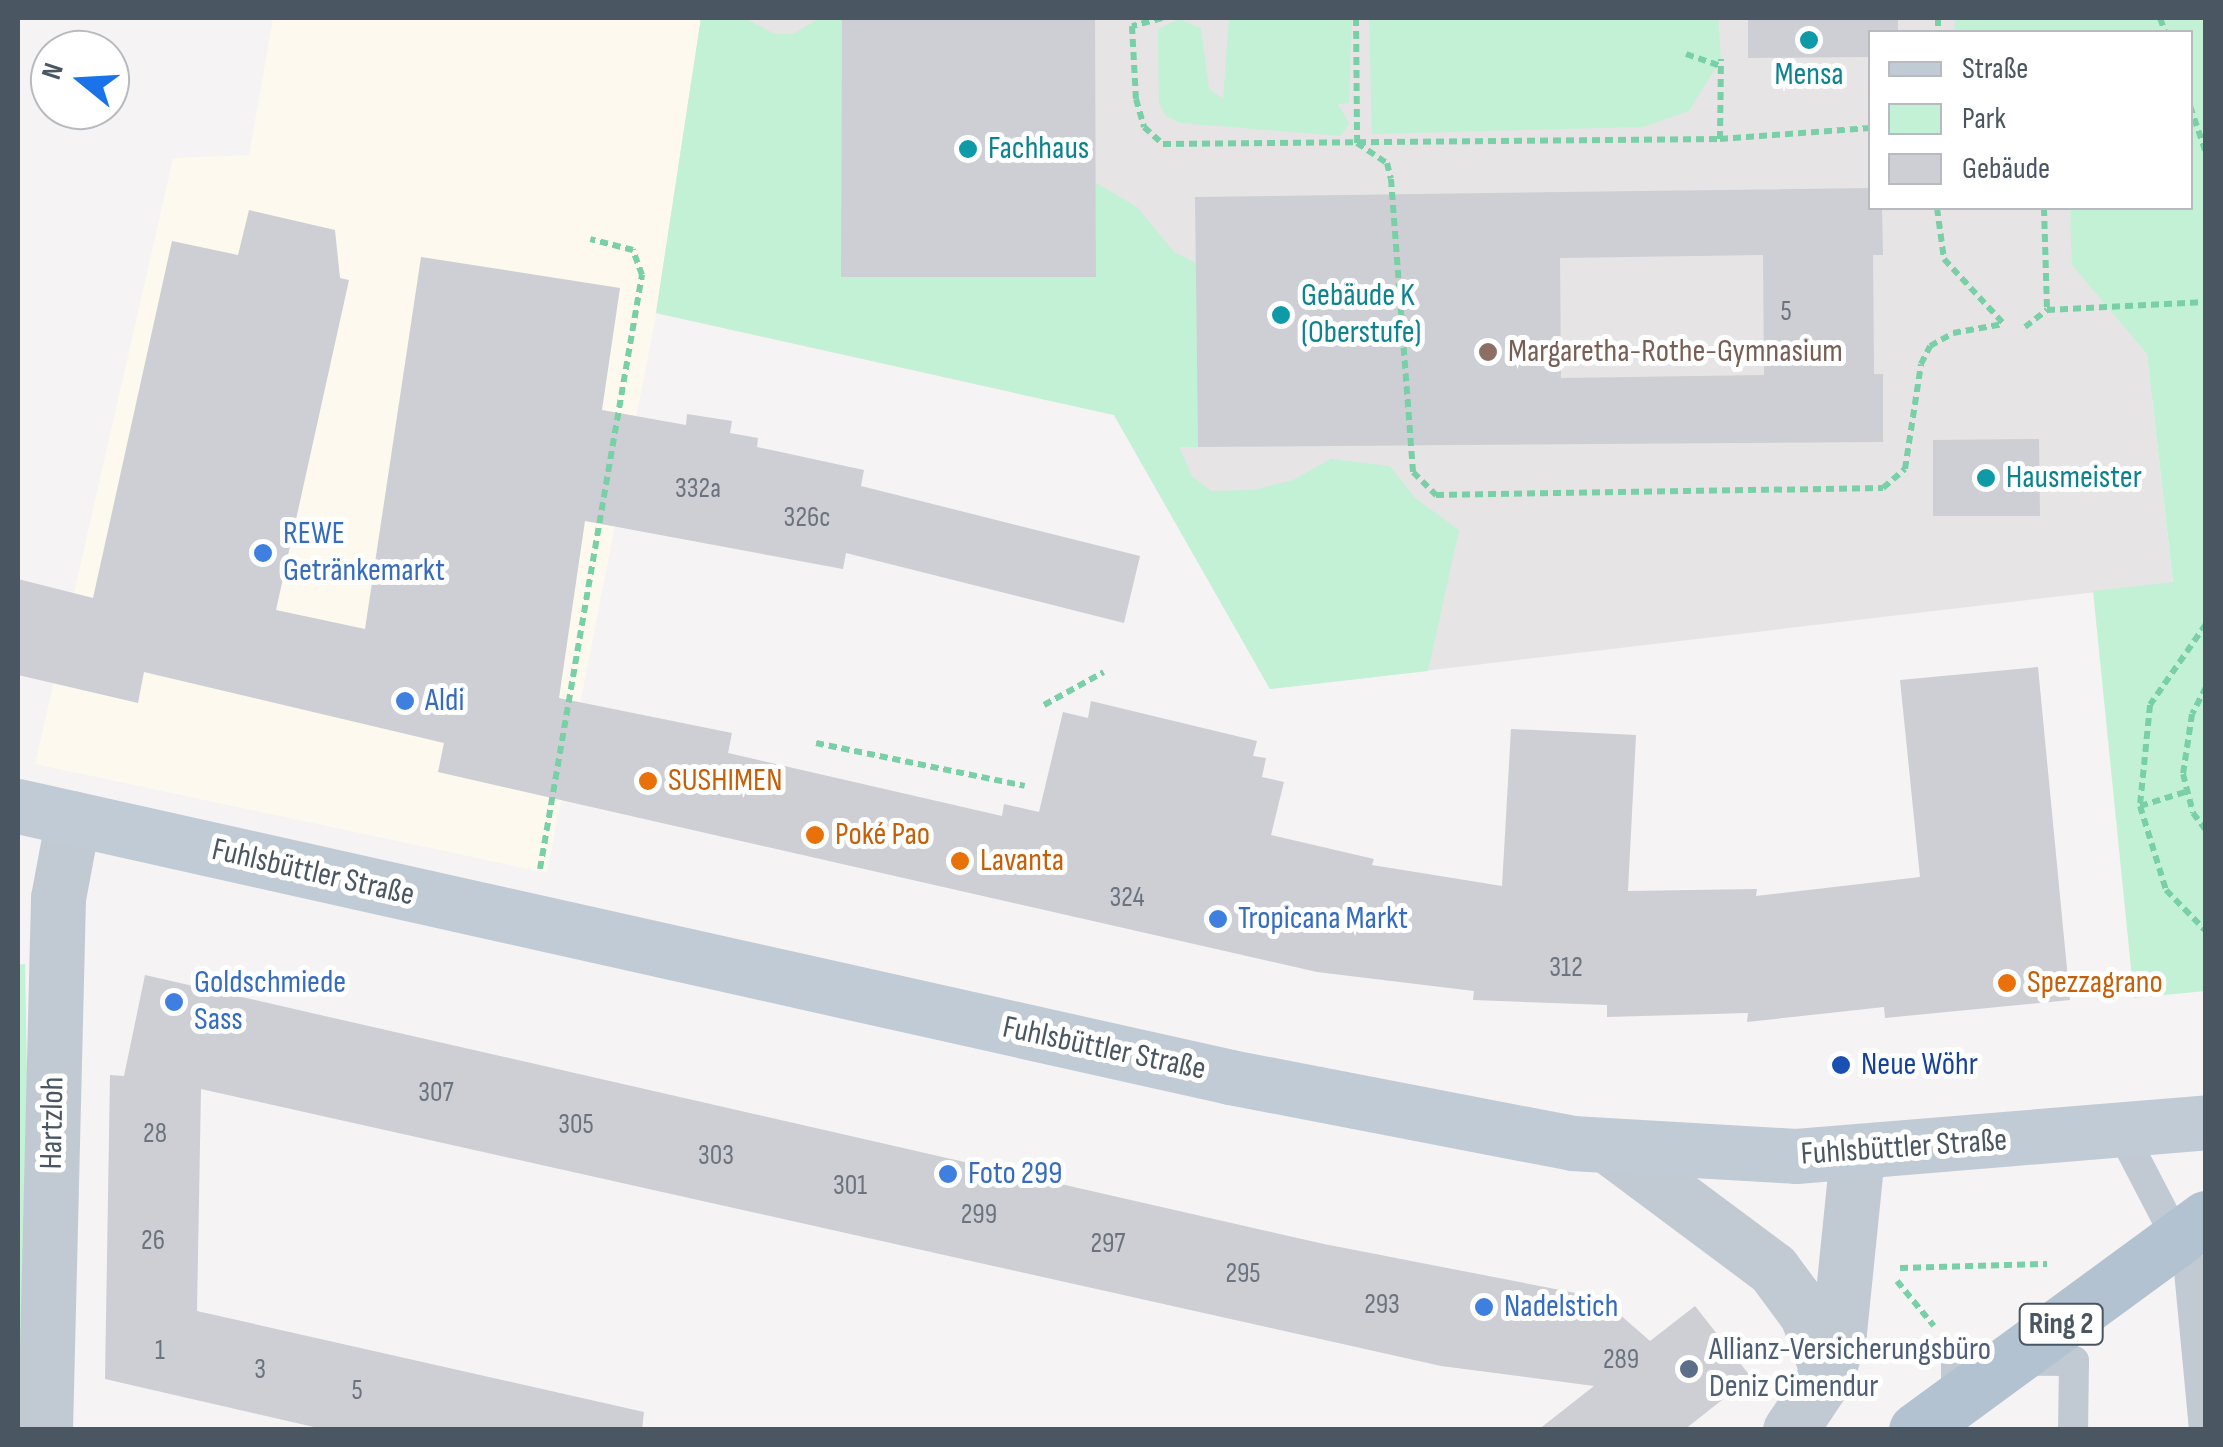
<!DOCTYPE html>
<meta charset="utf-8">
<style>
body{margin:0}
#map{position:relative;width:2223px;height:1447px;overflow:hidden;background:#f5f3f3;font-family:"Sofia Sans Condensed",sans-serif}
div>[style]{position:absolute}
.commercial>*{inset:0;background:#fdf9ef}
.education>*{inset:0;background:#e6e4e5}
.green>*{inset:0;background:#c3f1d5}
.building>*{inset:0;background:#cdcfd5}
.path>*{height:6px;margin-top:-3px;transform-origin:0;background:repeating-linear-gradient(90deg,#7ad0a6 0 8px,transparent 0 13px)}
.lane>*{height:30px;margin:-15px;padding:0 15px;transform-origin:15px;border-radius:15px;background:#c1cad2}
.street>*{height:55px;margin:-27.5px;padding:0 27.5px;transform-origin:27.5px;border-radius:27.5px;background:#c1cad2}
.secondary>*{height:55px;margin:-27.5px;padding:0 27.5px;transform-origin:27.5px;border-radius:27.5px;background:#c1cbd6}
.primary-bridge>*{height:55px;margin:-27.5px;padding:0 27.5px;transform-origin:27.5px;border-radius:27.5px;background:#b3c2d1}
.dots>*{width:28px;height:28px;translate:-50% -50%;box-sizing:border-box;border:5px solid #fff;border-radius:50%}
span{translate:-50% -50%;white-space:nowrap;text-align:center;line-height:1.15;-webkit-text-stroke:10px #fff;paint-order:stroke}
.number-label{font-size:28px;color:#6b747e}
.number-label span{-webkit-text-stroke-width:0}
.shield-label span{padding:2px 8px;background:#fff;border:2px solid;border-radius:8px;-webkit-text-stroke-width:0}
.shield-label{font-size:30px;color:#4a5661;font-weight:700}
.culture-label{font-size:32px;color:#0d838f}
.left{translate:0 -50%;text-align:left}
.education-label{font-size:32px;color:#785e54}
.shop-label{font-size:32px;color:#366cbe}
.food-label{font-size:32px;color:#c56008}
.street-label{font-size:32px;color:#4a5661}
.transit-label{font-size:32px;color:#164399}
.service-label{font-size:32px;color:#4e5e75}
.frame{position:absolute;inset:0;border:20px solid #4a5661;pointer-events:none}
.legend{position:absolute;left:1868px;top:30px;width:325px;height:180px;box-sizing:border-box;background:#fff;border:2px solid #b7bbc0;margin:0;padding:12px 18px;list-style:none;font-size:30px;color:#4a5661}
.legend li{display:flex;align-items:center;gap:20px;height:50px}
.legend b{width:50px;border:2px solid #b7bbc0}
.north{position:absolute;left:30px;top:30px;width:100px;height:100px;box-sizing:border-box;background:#fff;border:2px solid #b7bbc0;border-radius:50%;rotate:288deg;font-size:28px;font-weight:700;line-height:40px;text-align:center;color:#4a5661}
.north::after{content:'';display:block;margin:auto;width:35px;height:45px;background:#1a73e8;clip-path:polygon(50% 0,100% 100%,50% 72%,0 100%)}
</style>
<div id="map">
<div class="commercial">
<i style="clip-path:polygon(273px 18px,701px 18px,663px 280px,547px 873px,35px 764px,173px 158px,249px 155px)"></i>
</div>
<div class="education">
<i style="clip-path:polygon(701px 18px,2015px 18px,2017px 32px,1870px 32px,1870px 208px,2070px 208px,2073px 265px,2147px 354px,2173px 583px,1270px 689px,1114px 415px,656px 313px)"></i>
</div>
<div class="green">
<i style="clip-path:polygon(701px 18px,744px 18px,775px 34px,793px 34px,820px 18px,842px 18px,841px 276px,1096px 276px,1096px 183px,1137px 207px,1174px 252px,1196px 263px,1198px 447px,1179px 447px,1192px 476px,1211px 491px,1253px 490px,1293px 480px,1331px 459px,1390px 466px,1415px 498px,1459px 530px,1428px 671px,1270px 689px,1114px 415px,656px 313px)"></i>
<i style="clip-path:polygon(1229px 18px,1352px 18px,1349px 103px,1338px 104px,1349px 123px,1341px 136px,1180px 123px,1166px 116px,1159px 103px,1158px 29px,1179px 19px,1201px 28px,1209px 89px,1223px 99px)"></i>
<i style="clip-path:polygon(1369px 18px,1718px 18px,1721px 59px,1689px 111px,1643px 127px,1372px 134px)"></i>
<i style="clip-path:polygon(1955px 18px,2205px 18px,2205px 991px,2134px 998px,2093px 591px,2173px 582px,2147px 354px,2072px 265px,2070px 208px,2190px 208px,2190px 32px,1954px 32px)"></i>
<i style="clip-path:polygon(25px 964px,28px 1130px,18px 1429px,18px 965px)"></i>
</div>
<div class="building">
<i style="clip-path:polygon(842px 18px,1095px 18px,1096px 277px,841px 277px)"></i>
<i style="clip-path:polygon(1748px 18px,1898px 18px,1898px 32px,1870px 32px,1870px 57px,1748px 58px)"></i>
<i style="clip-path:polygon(evenodd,1870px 188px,1870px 208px,1882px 208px,1883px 255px,1873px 255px,1874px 374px,1883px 374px,1883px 442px,1198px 447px,1195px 197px,1870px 188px,1763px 255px,1764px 375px,1561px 378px,1560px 258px,1763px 255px)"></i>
<i style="clip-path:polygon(249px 210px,335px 230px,340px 278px,349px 280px,276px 610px,365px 629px,421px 257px,620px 288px,602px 410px,686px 425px,687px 414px,732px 421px,730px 433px,758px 438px,757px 447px,864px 470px,861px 486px,1140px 556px,1124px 623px,846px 553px,843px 569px,585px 521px,559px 698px,732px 733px,728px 753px,1002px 816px,1004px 804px,1039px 812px,1063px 712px,1088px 718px,1091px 701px,1257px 741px,1253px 756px,1266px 758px,1262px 777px,1284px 782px,1271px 835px,1374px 859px,1372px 865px,1502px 886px,1511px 729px,1636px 735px,1628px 891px,1757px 889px,1756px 896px,1920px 877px,1900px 680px,2038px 667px,2070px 1000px,1885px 1018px,1884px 1007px,1747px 1022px,1748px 1013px,1607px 1017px,1607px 1005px,1473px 1000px,1474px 991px,1317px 972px,438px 772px,444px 743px,144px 672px,138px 703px,18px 675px,18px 579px,93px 598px,172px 241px,238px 255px)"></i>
<i style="clip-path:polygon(2039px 439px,2040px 516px,1933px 516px,1933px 440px)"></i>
<i style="clip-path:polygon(145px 975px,1324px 1244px,1581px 1294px,1610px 1306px,1650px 1341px,1695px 1306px,1751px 1377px,1684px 1430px,1538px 1430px,1594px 1386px,1441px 1366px,201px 1089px,197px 1311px,644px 1412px,642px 1430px,327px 1430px,105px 1379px,110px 1075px,124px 1076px)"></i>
</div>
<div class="path">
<i style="left:1162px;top:18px;width:31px;rotate:165deg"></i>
<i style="left:1132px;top:26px;width:73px;rotate:86.9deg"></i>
<i style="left:1136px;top:99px;width:29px;rotate:74deg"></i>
<i style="left:1144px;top:127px;width:25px;rotate:42deg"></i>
<i style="left:1163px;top:144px;width:557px;rotate:-0.51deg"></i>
<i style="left:1720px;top:139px;width:150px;rotate:-4.2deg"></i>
<i style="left:1356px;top:18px;width:125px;rotate:89.5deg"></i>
<i style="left:1357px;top:143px;width:36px;rotate:34deg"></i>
<i style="left:1387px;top:163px;width:16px;rotate:76deg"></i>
<i style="left:1391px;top:179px;width:294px;rotate:85.7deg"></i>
<i style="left:1413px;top:472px;width:33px;rotate:45deg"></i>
<i style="left:1436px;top:495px;width:447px;rotate:-0.9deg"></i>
<i style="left:1883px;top:488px;width:29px;rotate:-41deg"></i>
<i style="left:1905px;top:469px;width:106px;rotate:-81.3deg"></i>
<i style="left:1921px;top:364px;width:20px;rotate:-63deg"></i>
<i style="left:1930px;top:346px;width:26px;rotate:-29deg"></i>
<i style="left:1953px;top:333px;width:51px;rotate:-10.2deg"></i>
<i style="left:1938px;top:18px;width:14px;rotate:90deg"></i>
<i style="left:2160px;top:18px;width:15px;rotate:70deg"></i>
<i style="left:1686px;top:54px;width:37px;rotate:19deg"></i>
<i style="left:2190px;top:106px;width:50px;rotate:71.2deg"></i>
<i style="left:1720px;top:139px;width:80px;rotate:-89.3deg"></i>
<i style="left:1937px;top:208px;width:51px;rotate:82.2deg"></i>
<i style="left:1944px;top:259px;width:87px;rotate:47.3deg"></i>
<i style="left:2044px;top:208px;width:102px;rotate:88.3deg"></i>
<i style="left:2025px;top:327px;width:28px;rotate:-38deg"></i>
<i style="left:2047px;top:310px;width:159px;rotate:-2.9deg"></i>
<i style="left:2206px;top:624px;width:98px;rotate:124.7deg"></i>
<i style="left:2150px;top:705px;width:101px;rotate:95.7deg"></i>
<i style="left:2140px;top:806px;width:88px;rotate:72.8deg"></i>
<i style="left:2166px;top:890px;width:57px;rotate:45.7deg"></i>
<i style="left:2206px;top:687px;width:30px;rotate:117deg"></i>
<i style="left:2192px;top:714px;width:61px;rotate:98.5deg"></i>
<i style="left:2183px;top:774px;width:40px;rotate:75.6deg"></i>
<i style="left:2193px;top:813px;width:21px;rotate:53deg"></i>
<i style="left:1044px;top:705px;width:68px;rotate:-28.8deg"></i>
<i style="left:816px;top:743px;width:213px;rotate:11.6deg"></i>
<i style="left:2140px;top:806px;width:47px;rotate:-17.3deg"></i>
<i style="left:540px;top:869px;width:603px;rotate:-80.26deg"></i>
<i style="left:642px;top:275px;width:27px;rotate:-110deg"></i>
<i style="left:633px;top:250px;width:44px;rotate:-165.7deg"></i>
<i style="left:1900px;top:1268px;width:147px;rotate:-1.6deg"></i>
<i style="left:1897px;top:1281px;width:58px;rotate:50.6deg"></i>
</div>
<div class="lane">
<i style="left:2120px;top:1129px;width:148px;rotate:62.6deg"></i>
<i style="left:2188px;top:1260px;width:171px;rotate:84.6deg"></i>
<i style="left:1956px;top:1407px;width:47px;rotate:-90deg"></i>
<i style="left:1956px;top:1360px;width:118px;rotate:0.5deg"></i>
<i style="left:2074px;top:1361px;width:69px;rotate:90.8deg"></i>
</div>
<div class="street">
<i style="left:1608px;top:1146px;width:206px;rotate:36.7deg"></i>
<i style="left:1773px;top:1269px;width:57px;rotate:53.5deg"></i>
<i style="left:1807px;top:1315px;width:62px;rotate:70.1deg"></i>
<i style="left:45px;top:1430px;width:532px;rotate:-88.6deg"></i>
<i style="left:58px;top:898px;width:81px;rotate:-79.4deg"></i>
<i style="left:1790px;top:1430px;width:69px;rotate:-56.3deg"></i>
<i style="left:1828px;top:1373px;width:42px;rotate:-75deg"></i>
<i style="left:1839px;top:1332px;width:179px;rotate:-84.2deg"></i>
</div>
<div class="secondary">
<i style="left:18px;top:806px;width:1242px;rotate:12.6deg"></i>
<i style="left:1230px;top:1077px;width:348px;rotate:10.9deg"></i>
<i style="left:1572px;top:1143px;width:224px;rotate:3.3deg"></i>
<i style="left:1796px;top:1156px;width:411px;rotate:-4.7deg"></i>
</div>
<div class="primary-bridge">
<i style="left:1916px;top:1430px;width:359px;rotate:-36.2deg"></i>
</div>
<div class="dots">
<i style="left:1809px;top:40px;background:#0f9aa8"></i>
<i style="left:968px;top:149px;background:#0f9aa8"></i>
<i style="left:1281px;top:315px;background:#0f9aa8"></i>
<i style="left:1488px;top:352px;background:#8d6e63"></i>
<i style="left:1986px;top:478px;background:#0f9aa8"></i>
<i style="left:263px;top:553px;background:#3f7fe0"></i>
<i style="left:405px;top:701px;background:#3f7fe0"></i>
<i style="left:648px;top:781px;background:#e8710a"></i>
<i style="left:815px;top:835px;background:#e8710a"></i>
<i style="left:960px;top:861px;background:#e8710a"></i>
<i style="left:1218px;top:919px;background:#3f7fe0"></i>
<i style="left:2007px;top:983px;background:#e8710a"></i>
<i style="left:174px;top:1002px;background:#3f7fe0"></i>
<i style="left:1841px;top:1065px;background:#1a4fb4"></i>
<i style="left:948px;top:1174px;background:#3f7fe0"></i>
<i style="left:1484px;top:1307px;background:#3f7fe0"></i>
<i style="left:1689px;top:1369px;background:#5c6f8a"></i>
</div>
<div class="number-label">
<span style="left:1786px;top:312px">5</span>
<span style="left:698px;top:489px">332a</span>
<span style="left:807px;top:518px">326c</span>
<span style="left:1127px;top:898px">324</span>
<span style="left:1566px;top:968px">312</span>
<span style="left:436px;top:1093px">307</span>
<span style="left:576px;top:1125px">305</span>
<span style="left:155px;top:1134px">28</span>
<span style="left:716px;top:1156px">303</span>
<span style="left:850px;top:1186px">301</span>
<span style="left:979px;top:1215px">299</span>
<span style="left:153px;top:1241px">26</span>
<span style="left:1108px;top:1244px">297</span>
<span style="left:1243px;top:1274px">295</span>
<span style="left:1382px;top:1305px">293</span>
<span style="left:160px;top:1351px">1</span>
<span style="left:1621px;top:1360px">289</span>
<span style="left:260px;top:1370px">3</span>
<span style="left:357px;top:1391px">5</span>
</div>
<div class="shield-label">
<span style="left:2061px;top:1324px">Ring 2</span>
</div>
<div class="culture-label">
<span style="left:1809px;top:75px">Mensa</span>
<span class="left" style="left:988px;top:149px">Fachhaus</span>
<span class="left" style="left:1301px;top:315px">Gebäude K<br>(Oberstufe)</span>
<span class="left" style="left:2006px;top:478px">Hausmeister</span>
</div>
<div class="education-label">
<span class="left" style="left:1508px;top:352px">Margaretha-Rothe-Gymnasium</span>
</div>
<div class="shop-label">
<span class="left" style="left:283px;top:553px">REWE<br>Getränkemarkt</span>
<span class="left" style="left:425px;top:701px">Aldi</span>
<span class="left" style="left:1238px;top:919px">Tropicana Markt</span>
<span class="left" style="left:194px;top:1002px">Goldschmiede<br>Sass</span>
<span class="left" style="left:968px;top:1174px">Foto 299</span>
<span class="left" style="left:1504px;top:1307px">Nadelstich</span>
</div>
<div class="food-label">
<span class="left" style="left:668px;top:781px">SUSHIMEN</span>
<span class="left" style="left:835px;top:835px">Poké Pao</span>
<span class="left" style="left:980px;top:861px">Lavanta</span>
<span class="left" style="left:2027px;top:983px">Spezzagrano</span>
</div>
<div class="street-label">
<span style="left:313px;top:873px;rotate:13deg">Fuhlsbüttler Straße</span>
<span style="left:1104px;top:1049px;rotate:12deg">Fuhlsbüttler Straße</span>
<span style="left:53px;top:1123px;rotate:-89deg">Hartzloh</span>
<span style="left:1904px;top:1148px;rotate:-4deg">Fuhlsbüttler Straße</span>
</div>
<div class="transit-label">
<span class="left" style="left:1861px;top:1065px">Neue Wöhr</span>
</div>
<div class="service-label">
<span class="left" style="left:1709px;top:1369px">Allianz-Versicherungsbüro<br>Deniz Cimendur</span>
</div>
<div class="frame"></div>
<ul class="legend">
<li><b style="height:12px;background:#c1cbd6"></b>Straße</li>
<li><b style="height:28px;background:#c3f1d5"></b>Park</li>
<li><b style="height:28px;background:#cdcfd5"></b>Gebäude</li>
</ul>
<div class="north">N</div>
</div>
